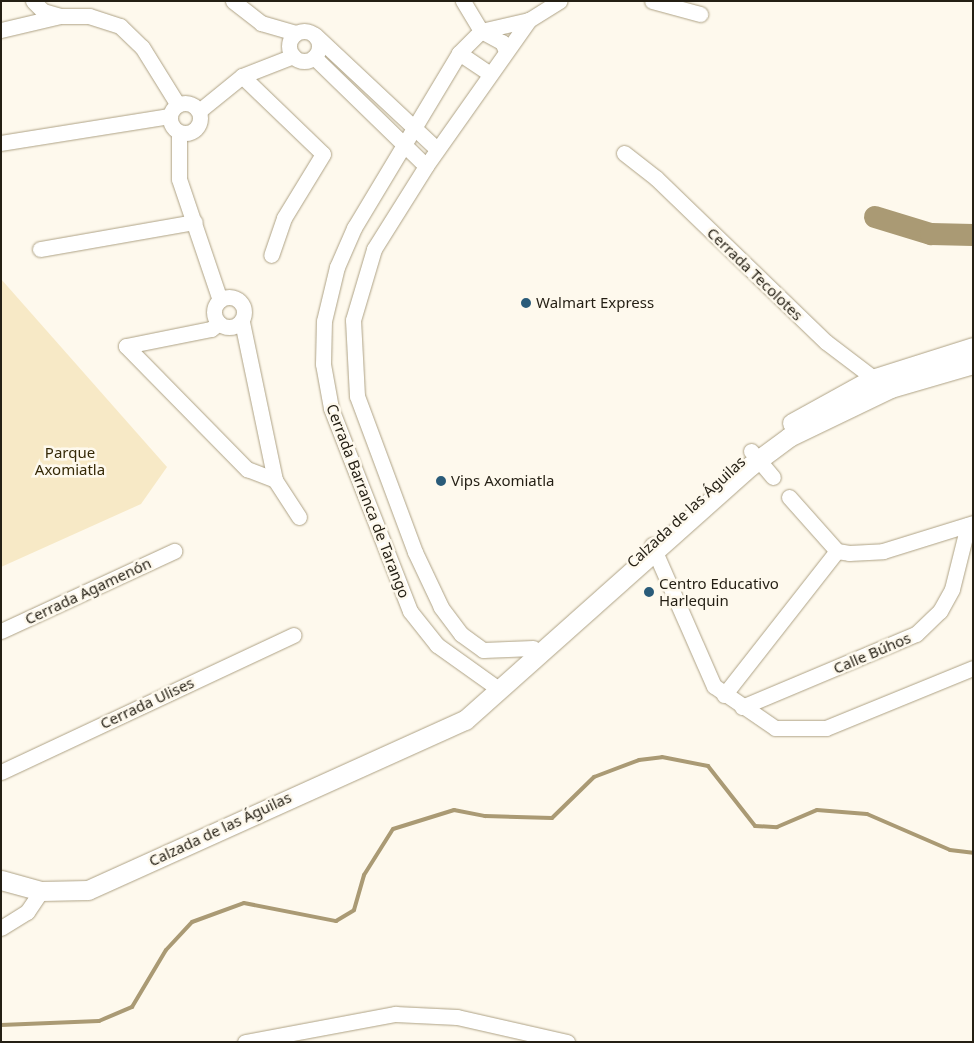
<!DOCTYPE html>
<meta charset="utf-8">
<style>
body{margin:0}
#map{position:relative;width:974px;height:1043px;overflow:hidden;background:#fef9ed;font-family:"Noto Sans",sans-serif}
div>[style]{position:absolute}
.green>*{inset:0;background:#f7e9c6}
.stream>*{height:4px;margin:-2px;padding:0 2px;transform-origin:2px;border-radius:2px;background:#aa9a74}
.river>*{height:22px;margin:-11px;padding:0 11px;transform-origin:11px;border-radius:11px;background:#aa9a74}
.roads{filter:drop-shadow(0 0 1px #aea285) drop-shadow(0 0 1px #aea285)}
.minor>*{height:15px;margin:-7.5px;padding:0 7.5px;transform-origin:7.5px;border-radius:7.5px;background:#fff}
.minor>.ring{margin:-7.5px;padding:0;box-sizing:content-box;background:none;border:15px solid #fff;border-radius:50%}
.major>*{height:19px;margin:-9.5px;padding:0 9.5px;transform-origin:9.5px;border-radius:9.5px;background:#fff}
.dots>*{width:14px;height:14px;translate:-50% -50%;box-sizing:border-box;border:2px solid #fef9ed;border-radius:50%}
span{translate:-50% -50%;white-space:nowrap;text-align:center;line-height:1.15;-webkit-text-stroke:5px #fef9ed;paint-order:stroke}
.street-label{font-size:15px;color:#241f14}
.poi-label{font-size:15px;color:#241f14}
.left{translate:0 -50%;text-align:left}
.park-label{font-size:15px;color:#362a08}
.frame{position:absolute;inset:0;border:2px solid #241f14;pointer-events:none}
</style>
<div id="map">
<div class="green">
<i style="clip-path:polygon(1px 279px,167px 467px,141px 504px,1px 567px)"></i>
</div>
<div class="stream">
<i style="left:1px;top:1025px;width:98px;rotate:-2.3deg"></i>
<i style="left:99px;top:1021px;width:36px;rotate:-23deg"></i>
<i style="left:132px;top:1007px;width:66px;rotate:-59.2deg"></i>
<i style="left:166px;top:950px;width:38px;rotate:-47deg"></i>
<i style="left:192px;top:922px;width:55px;rotate:-20.1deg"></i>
<i style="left:244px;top:903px;width:94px;rotate:11.1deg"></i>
<i style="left:336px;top:921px;width:21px;rotate:-31deg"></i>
<i style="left:354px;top:910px;width:36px;rotate:-74deg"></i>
<i style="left:364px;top:875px;width:54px;rotate:-57.8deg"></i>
<i style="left:393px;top:829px;width:64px;rotate:-17.3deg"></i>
<i style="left:454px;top:810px;width:32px;rotate:11deg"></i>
<i style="left:485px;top:816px;width:67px;rotate:1.7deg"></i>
<i style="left:552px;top:818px;width:59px;rotate:-44.3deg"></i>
<i style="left:594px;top:777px;width:48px;rotate:-20.7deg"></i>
<i style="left:639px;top:760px;width:23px;rotate:-7deg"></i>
<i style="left:662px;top:757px;width:47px;rotate:11.1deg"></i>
<i style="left:708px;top:766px;width:76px;rotate:51.9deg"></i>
<i style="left:755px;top:826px;width:22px;rotate:3deg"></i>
<i style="left:777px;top:827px;width:43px;rotate:-23deg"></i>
<i style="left:817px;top:810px;width:50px;rotate:4.6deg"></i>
<i style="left:867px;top:814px;width:90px;rotate:23.4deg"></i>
<i style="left:950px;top:850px;width:23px;rotate:7deg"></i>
</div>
<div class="river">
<i style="left:875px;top:217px;width:59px;rotate:16.9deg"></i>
<i style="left:931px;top:234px;width:42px;rotate:1.4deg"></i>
</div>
<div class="roads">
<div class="minor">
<i style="left:33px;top:1px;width:14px;rotate:45deg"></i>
<i style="left:43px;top:11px;width:18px;rotate:16deg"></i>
<i style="left:60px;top:16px;width:29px"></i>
<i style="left:89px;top:16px;width:33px;rotate:18deg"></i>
<i style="left:120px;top:26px;width:30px;rotate:44deg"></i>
<i style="left:142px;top:47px;width:68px;rotate:58.2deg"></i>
<i style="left:233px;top:1px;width:36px;rotate:38deg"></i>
<i style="left:261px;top:23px;width:36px;rotate:16deg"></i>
<i style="left:463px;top:1px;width:35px;rotate:59deg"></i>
<i style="left:481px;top:31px;width:24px;rotate:28deg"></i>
<i style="left:502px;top:42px;width:10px;rotate:66deg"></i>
<i style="left:652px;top:1px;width:50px;rotate:15.2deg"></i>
<i style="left:1px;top:30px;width:61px;rotate:-13.3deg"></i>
<i class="ring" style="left:289px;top:31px;width:15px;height:15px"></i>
<i style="left:315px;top:35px;width:167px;rotate:43.1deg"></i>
<i style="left:459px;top:53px;width:36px;rotate:34deg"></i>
<i style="left:314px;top:57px;width:156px;rotate:44.2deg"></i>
<i style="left:242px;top:76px;width:112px;rotate:43.9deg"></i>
<i style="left:323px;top:154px;width:75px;rotate:121.4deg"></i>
<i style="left:284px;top:218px;width:39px;rotate:109deg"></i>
<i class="ring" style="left:170px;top:103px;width:15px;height:15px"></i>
<i style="left:199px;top:111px;width:55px;rotate:-39.1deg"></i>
<i style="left:242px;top:76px;width:55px;rotate:-21.4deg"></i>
<i style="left:179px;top:132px;width:47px;rotate:90deg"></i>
<i style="left:179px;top:179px;width:128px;rotate:71.3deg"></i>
<i style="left:1px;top:143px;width:171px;rotate:-9.1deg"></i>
<i style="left:624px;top:153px;width:41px;rotate:38deg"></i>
<i style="left:656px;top:178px;width:236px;rotate:44deg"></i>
<i style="left:826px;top:342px;width:68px;rotate:37.2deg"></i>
<i style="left:40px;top:249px;width:157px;rotate:-9.9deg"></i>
<i class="ring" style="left:214px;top:297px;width:15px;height:15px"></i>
<i style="left:242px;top:322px;width:161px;rotate:78.2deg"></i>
<i style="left:275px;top:480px;width:44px;rotate:57deg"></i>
<i style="left:126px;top:346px;width:173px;rotate:45.5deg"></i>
<i style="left:247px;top:469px;width:30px;rotate:21deg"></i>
<i style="left:126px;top:346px;width:87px;rotate:-11.3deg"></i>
<i style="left:211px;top:329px;width:10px;rotate:-37deg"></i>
<i style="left:751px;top:451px;width:34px;rotate:50deg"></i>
<i style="left:789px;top:497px;width:72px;rotate:48.4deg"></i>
<i style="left:837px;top:551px;width:12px;rotate:9deg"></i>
<i style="left:849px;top:553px;width:34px;rotate:-3deg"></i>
<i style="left:883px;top:551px;width:94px;rotate:-17.3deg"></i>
<i style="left:652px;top:545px;width:154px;rotate:66.3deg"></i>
<i style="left:714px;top:686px;width:74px;rotate:34.5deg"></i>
<i style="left:775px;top:728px;width:51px"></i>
<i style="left:826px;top:728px;width:159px;rotate:-22.2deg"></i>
<i style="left:1px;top:631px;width:191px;rotate:-24.8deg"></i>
<i style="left:533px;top:648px;width:50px;rotate:177.7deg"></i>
<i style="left:483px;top:650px;width:27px;rotate:-144deg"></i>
<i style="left:461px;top:634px;width:34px;rotate:-127deg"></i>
<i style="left:441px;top:607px;width:61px;rotate:-115.3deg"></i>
<i style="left:415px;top:552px;width:166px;rotate:-110.4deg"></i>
<i style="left:357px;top:396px;width:76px;rotate:-93deg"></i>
<i style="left:353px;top:320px;width:74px;rotate:-73.5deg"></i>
<i style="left:374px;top:249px;width:98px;rotate:-57.9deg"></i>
<i style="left:426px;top:166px;width:179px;rotate:-54.8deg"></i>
<i style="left:529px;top:20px;width:36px;rotate:-32deg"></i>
<i style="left:493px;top:685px;width:69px;rotate:-144.5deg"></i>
<i style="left:437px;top:645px;width:43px;rotate:-128.5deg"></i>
<i style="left:410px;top:611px;width:218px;rotate:-111.3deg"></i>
<i style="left:331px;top:408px;width:45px;rotate:-100.3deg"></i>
<i style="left:323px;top:364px;width:43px;rotate:-88.7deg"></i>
<i style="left:324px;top:321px;width:56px;rotate:-76.5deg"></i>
<i style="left:337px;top:267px;width:43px;rotate:-66.4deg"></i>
<i style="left:354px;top:228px;width:204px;rotate:-59deg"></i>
<i style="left:459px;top:53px;width:31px;rotate:-45deg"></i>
<i style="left:481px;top:31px;width:49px;rotate:-12.9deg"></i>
<i style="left:724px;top:695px;width:183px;rotate:-51.9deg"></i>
<i style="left:742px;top:707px;width:189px;rotate:-22.8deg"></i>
<i style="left:916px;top:634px;width:33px;rotate:-44deg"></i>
<i style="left:940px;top:611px;width:25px;rotate:-61deg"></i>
<i style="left:952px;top:589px;width:66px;rotate:-76deg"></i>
<i style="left:1px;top:772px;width:323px;rotate:-25.1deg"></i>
<i style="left:1px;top:928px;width:31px;rotate:-32deg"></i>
<i style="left:27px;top:912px;width:25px;rotate:-56deg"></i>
<i style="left:245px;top:1042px;width:153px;rotate:-10.6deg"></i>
<i style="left:395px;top:1014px;width:62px;rotate:2.8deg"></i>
<i style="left:457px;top:1017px;width:113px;rotate:12.8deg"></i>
</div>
<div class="major">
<i style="left:792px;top:423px;width:91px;rotate:-28.8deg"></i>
<i style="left:872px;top:379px;width:106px;rotate:-17.6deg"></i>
<i style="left:1px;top:880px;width:41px;rotate:15.4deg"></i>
<i style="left:41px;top:891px;width:47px;rotate:-1.2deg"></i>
<i style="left:88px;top:890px;width:414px;rotate:-24.3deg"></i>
<i style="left:465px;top:720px;width:382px;rotate:-41.7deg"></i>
<i style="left:750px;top:466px;width:49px;rotate:-36.6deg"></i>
<i style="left:789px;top:437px;width:113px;rotate:-25.7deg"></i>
<i style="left:891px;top:388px;width:85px;rotate:-16.3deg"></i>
</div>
</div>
<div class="dots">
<i style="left:526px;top:303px;background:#2a5b79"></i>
<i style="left:441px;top:481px;background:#2a5b79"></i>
<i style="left:649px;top:592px;background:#2a5b79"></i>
</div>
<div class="street-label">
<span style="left:755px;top:274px;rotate:44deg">Cerrada Tecolotes</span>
<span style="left:368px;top:501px;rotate:69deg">Cerrada Barranca de Tarango</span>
<span style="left:686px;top:512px;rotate:-43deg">Calzada de las Águilas</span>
<span style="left:88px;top:591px;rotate:-25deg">Cerrada Agamenón</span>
<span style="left:872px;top:653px;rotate:-23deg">Calle Búhos</span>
<span style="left:147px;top:703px;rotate:-25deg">Cerrada Ulises</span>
<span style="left:220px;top:829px;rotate:-25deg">Calzada de las Águilas</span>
</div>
<div class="poi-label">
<span class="left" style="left:536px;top:303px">Walmart Express</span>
<span class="left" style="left:451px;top:481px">Vips Axomiatla</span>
<span class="left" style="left:659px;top:592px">Centro Educativo<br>Harlequin</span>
</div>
<div class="park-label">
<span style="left:70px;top:461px">Parque<br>Axomiatla</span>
</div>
<div class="frame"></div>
</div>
